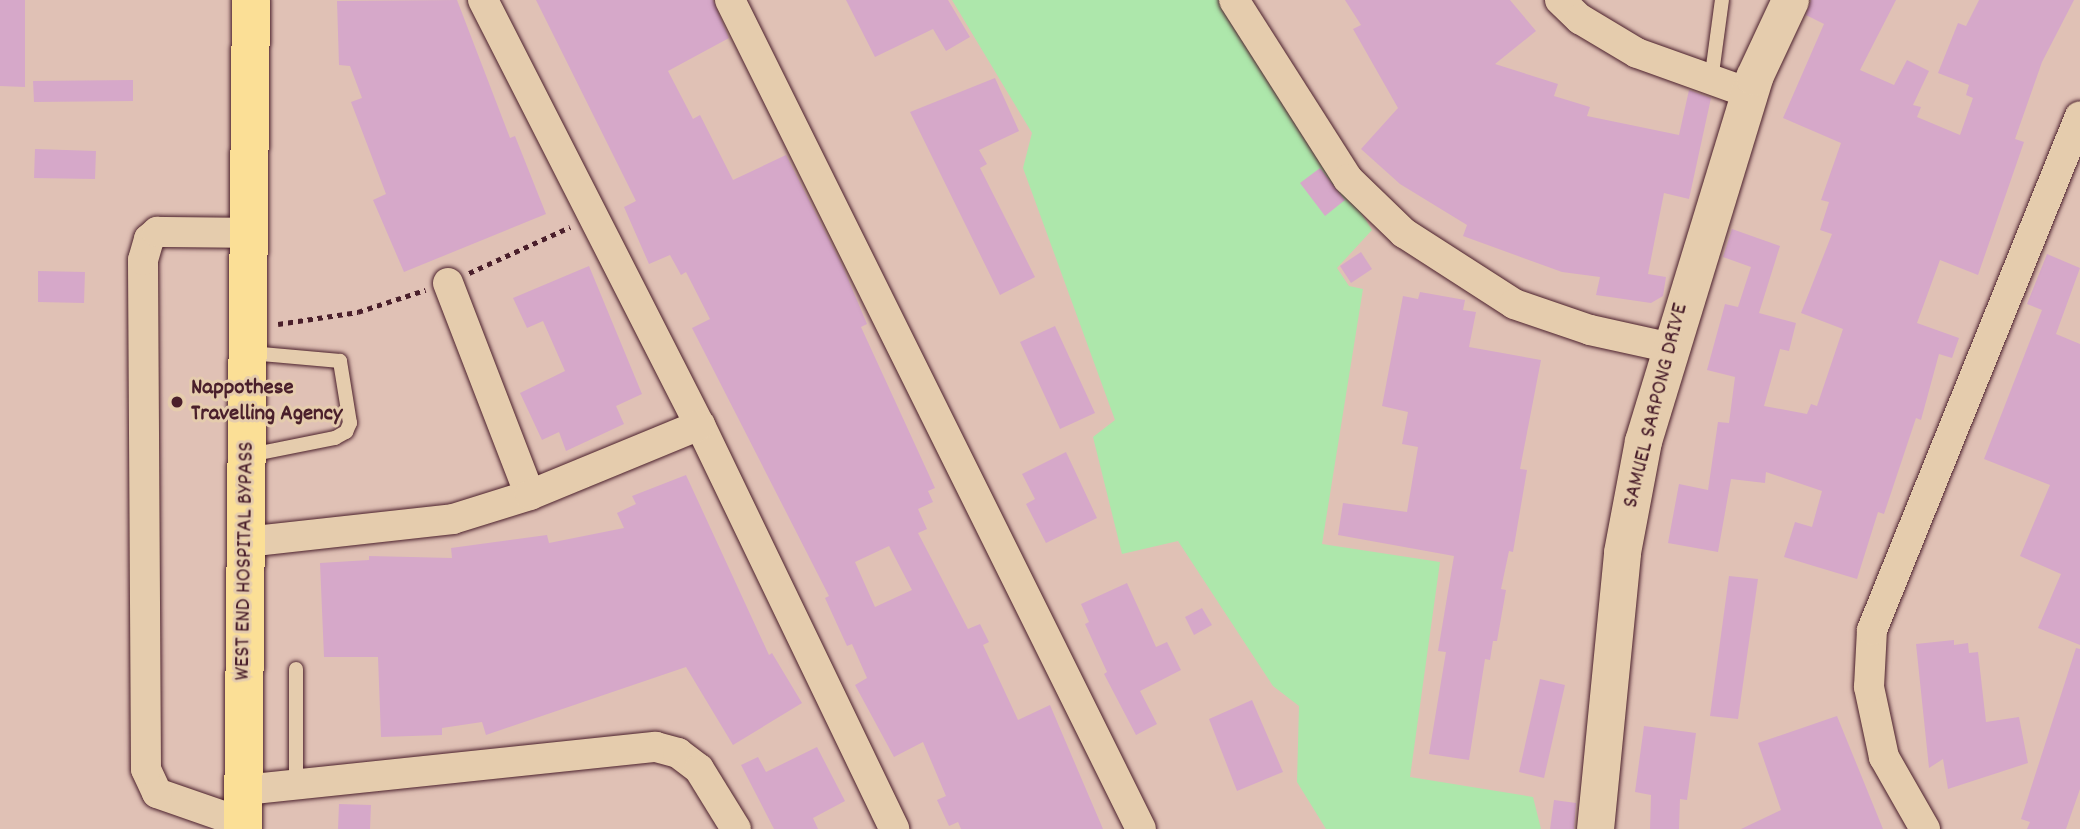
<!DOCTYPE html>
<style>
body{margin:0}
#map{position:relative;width:2080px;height:829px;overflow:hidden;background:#e0c1b5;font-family:Dekko,sans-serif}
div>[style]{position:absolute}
.green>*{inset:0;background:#ade7ab}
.building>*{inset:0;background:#d6a8c9}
.path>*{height:4.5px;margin-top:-2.25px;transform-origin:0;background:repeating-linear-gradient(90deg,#4a1f2b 0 5px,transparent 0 10px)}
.roads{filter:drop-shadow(0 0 2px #4a1f2b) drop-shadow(0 0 2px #4a1f2b)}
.service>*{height:14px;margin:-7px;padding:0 7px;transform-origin:7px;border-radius:7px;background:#e5ccad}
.minor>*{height:30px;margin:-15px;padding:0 15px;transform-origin:15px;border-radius:15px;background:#e5ccad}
.tertiary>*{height:37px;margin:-18.5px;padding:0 18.5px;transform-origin:18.5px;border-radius:18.5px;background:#e5ccad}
.trunk>*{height:38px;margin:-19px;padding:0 19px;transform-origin:19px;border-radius:19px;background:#fbdf96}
.dots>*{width:19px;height:19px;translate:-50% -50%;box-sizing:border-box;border:4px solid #e5ccad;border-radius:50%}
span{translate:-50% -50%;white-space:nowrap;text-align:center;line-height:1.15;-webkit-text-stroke:6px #e5ccad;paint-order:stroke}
.poi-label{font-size:23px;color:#4a1f2b;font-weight:700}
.left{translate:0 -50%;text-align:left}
.street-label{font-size:23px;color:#4a1f2b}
</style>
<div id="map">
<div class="green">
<i style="clip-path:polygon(952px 0,1230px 0,1372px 230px,1337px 268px,1349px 286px,1363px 289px,1322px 544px,1440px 562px,1410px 777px,1533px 797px,1541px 829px,1326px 829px,1297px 782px,1299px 706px,1273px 686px,1178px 541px,1122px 554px,1093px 437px,1115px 420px,1023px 168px,1032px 133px)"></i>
</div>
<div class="building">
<i style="clip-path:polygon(0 0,25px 0,25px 87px,0 86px)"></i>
<i style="clip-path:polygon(457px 0,510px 138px,515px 136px,546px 214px,404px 272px,373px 200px,386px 194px,351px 102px,362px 98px,350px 66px,339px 65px,337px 1px)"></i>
<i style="clip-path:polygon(evenodd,536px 0,713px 0,729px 38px,668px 71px,693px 119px,700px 115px,733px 180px,786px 155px,843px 267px,867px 324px,861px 327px,935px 488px,928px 491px,933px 502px,918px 509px,927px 529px,918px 533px,968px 629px,980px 624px,989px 642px,983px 645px,1018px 720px,1050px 705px,1103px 829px,961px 829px,958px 822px,949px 826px,937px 800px,946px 796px,923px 742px,894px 757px,855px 685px,867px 678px,852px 644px,847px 646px,825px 598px,829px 596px,692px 328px,710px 319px,686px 272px,681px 275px,670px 255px,649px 264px,624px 207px,636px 201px,536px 0,889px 546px,912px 590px,875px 607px,855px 562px,889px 546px)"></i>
<i style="clip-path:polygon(846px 0,948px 0,970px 37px,946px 51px,933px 29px,875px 57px)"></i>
<i style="clip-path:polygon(1345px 0,1510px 0,1536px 31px,1495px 64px,1558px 84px,1554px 96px,1590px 107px,1587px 116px,1679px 135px,1689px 90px,1711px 98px,1689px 199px,1664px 193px,1648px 274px,1666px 277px,1663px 296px,1651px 303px,1596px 295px,1600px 277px,1562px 272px,1463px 236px,1467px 225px,1400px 184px,1361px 149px,1398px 108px,1353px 29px,1361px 25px)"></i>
<i style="clip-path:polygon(1811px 0,1896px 0,1860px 70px,1894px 85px,1907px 60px,1929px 71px,1913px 105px,1921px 107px,1917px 117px,1960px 135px,1973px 98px,1966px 95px,1969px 85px,1938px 73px,1958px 23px,1966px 26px,1979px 0,2074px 0,2042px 62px,2015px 139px,2024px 142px,1978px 275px,1940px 260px,1917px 323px,1959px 338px,1952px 358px,1939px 354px,1921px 420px,1916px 418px,1884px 514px,1878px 512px,1857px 579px,1784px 557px,1795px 522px,1812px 527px,1822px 491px,1766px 472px,1765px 483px,1731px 479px,1718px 552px,1668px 543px,1679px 484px,1708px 490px,1718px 422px,1729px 423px,1735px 377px,1707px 370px,1725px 304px,1738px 307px,1751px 267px,1723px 257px,1732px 229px,1780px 246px,1759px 313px,1796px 323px,1789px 351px,1780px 349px,1764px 406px,1807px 414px,1811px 404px,1817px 406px,1843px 329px,1801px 313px,1832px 234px,1820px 230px,1829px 202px,1821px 200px,1841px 143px,1783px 118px,1824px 24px,1806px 15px)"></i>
<i style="clip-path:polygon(995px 78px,1019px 131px,979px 150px,987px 164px,980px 168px,1035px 277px,1000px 295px,910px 112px)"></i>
<i style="clip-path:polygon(133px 80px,133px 101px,34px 102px,33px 81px)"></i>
<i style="clip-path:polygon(35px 149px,96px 151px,95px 179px,34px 178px)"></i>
<i style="clip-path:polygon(1320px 168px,1345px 200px,1325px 216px,1300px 183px)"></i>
<i style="clip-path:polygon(1361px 252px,1372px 269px,1351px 283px,1340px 266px)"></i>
<i style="clip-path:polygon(2047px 254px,2080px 268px,2056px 334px,2080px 344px,2080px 645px,2038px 628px,2061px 574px,2020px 556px,2050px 485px,1984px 459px,2042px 310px,2027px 304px)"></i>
<i style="clip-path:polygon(589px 266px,642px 394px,616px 406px,624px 424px,566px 451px,559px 432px,542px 440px,520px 393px,565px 371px,543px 321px,527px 328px,513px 298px)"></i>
<i style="clip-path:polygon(38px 271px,85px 272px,84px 303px,38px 302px)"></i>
<i style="clip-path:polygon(1420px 292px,1465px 300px,1463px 310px,1476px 312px,1469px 347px,1541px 360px,1520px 469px,1527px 470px,1513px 552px,1509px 551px,1501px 589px,1506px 590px,1497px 641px,1493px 641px,1490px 660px,1485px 659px,1469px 760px,1429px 754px,1446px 652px,1438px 651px,1454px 556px,1338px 535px,1343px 503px,1407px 512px,1418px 447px,1402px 444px,1408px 412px,1382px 406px,1403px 296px,1418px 299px)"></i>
<i style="clip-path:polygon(1055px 326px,1095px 413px,1060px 429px,1020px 342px)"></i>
<i style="clip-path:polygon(1066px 452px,1097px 518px,1046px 543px,1026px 504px,1035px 499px,1022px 474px)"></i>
<i style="clip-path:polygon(686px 475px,769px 655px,772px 653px,802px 703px,733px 745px,686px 667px,486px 735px,482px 722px,442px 728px,442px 735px,381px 737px,378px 657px,324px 657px,320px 563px,369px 560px,369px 556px,452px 558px,451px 548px,547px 535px,549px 543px,624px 528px,617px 513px,636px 504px,632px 496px)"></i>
<i style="clip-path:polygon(1729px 576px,1758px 579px,1738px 719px,1710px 716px)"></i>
<i style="clip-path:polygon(1127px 583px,1156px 647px,1167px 642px,1181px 670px,1140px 691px,1157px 724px,1136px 735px,1104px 674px,1107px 672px,1085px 624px,1089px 622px,1081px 604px)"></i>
<i style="clip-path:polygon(1202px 608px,1212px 625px,1194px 635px,1185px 617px)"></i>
<i style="clip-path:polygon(1954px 640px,1954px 645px,1968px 643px,1969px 653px,1978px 652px,1986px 722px,2019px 717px,2028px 763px,1948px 789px,1943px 759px,1929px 768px,1916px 644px)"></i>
<i style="clip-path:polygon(2076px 648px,2080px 649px,2080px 789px,2066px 829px,2027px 829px,2030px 822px,2021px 819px)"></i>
<i style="clip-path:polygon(1540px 679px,1565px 685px,1544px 778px,1519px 772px)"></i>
<i style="clip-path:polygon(1252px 700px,1283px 772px,1237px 791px,1209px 719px)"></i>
<i style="clip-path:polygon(1837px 716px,1883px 829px,1741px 829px,1781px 810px,1758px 743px)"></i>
<i style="clip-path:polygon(1644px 726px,1696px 733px,1687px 800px,1680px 799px,1679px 829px,1650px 829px,1651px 795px,1635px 792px)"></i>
<i style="clip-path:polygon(817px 747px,845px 801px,813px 818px,818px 829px,774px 829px,741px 765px,758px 757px,766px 772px)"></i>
<i style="clip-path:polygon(1554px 800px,1576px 803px,1574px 829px,1550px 829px)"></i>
<i style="clip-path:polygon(339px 804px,371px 805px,370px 829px,338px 829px)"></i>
</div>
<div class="path">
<i style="left:469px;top:273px;width:111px;rotate:-24.5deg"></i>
<i style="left:278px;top:324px;width:81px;rotate:-8.5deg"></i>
<i style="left:358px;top:312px;width:71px;rotate:-18.2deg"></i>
</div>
<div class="roads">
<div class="service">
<i style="left:1711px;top:81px;width:82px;rotate:-82.3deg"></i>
<i style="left:250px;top:455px;width:87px;rotate:-11.3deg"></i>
<i style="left:335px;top:438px;width:13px;rotate:-29deg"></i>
<i style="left:346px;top:432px;width:10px;rotate:-66deg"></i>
<i style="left:350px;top:423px;width:63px;rotate:-99.2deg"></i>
<i style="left:340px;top:361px;width:90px;rotate:-174.9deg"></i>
<i style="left:296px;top:784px;width:115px;rotate:-90deg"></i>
</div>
<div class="minor">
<i style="left:483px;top:0;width:477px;rotate:63deg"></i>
<i style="left:700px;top:425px;width:448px;rotate:64.3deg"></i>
<i style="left:730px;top:0;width:925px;rotate:63.63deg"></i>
<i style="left:1234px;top:0;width:212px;rotate:57.5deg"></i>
<i style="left:1348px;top:179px;width:78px;rotate:44deg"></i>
<i style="left:1404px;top:233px;width:131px;rotate:32.8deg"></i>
<i style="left:1514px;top:304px;width:80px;rotate:18.9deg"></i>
<i style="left:1590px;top:330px;width:83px;rotate:12.5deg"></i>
<i style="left:1560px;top:0;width:28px;rotate:44deg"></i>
<i style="left:1580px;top:19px;width:66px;rotate:30.8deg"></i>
<i style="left:1637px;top:53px;width:119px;rotate:19.7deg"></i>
<i style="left:448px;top:283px;width:227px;rotate:68.9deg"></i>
<i style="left:246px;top:542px;width:208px;rotate:-6.3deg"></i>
<i style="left:453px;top:519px;width:81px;rotate:-17.3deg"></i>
<i style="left:530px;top:495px;width:184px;rotate:-22.4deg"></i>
<i style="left:244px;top:790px;width:414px;rotate:-6deg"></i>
<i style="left:656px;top:747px;width:23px;rotate:15deg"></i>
<i style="left:678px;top:753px;width:26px;rotate:37deg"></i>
<i style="left:699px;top:769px;width:70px;rotate:58.3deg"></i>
<i style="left:243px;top:823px;width:91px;rotate:-160.8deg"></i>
<i style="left:157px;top:793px;width:26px;rotate:-115deg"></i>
<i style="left:146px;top:769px;width:509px;rotate:-90.34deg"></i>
<i style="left:143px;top:260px;width:22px;rotate:-74deg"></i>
<i style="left:149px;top:239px;width:11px;rotate:-41deg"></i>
<i style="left:157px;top:232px;width:91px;rotate:0.6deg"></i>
<i style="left:1925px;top:829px;width:83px;rotate:-119.7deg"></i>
<i style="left:1884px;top:757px;width:72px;rotate:-102.1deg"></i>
<i style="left:1869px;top:687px;width:57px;rotate:-87deg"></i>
<i style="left:1872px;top:630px;width:554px;rotate:-67.97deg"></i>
</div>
<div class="tertiary">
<i style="left:1595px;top:829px;width:278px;rotate:-84.4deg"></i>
<i style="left:1622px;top:552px;width:113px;rotate:-79.3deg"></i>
<i style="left:1643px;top:441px;width:381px;rotate:-73deg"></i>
<i style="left:1754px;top:77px;width:85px;rotate:-64.9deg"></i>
</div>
<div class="trunk">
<i style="left:243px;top:829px;width:829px;rotate:-89.45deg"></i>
</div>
</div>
<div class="dots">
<i style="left:177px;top:402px;background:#4a1f2b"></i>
</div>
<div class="poi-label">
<span class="left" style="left:191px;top:402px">Nappothese<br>Travelling Agency</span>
</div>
<div class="street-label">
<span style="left:1657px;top:406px;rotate:-76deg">SAMUEL SARPONG DRIVE</span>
<span style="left:246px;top:561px;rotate:-89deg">WEST END HOSPITAL BYPASS</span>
</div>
</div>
